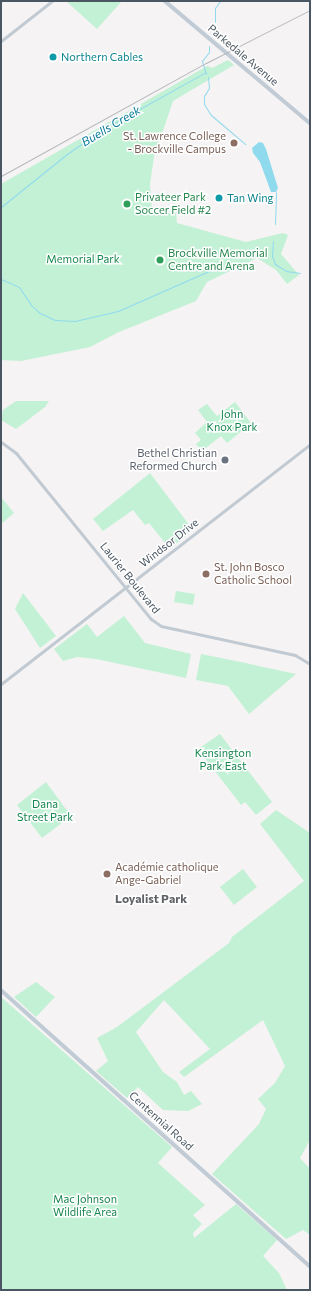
<!DOCTYPE html>
<meta charset="utf-8">
<style>
body{margin:0}
#map{position:relative;width:311px;height:1291px;overflow:hidden;background:#f5f3f3;font-family:Commissioner,sans-serif}
div>[style]{position:absolute}
.green>*{inset:0;background:#c3f1d5}
.water>*{inset:0;background:#90daee}
.stream>*{height:1px;margin:-0.5px;padding:0 0.5px;transform-origin:0.5px;border-radius:0.5px;background:#90daee}
.tertiary>*{height:3px;margin:-1.5px;padding:0 1.5px;transform-origin:1.5px;border-radius:1.5px;background:#c1cad2}
.secondary>*{height:3.5px;margin:-1.75px;padding:0 1.75px;transform-origin:1.75px;border-radius:1.75px;background:#c1cbd6}
.rail>*{height:1px;margin:-0.5px;padding:0 0.5px;transform-origin:0.5px;border-radius:0.5px;background:#b5b8bd}
.dots>*{width:11px;height:11px;translate:-50% -50%;box-sizing:border-box;border:2px solid #fff;border-radius:50%}
span{translate:-50% -50%;white-space:nowrap;text-align:center;line-height:1.15;-webkit-text-stroke:3px #fff;paint-order:stroke}
.street-label{font-size:11px;color:#4a5661}
.culture-label{font-size:11px;color:#0d838f}
.left{translate:0 -50%;text-align:left}
.education-label{font-size:11px;color:#785e54}
.right{translate:-100% -50%;text-align:right}
.leisure-label{font-size:11px;color:#27864d}
.park-label{font-size:11px;color:#17864f}
.worship-label{font-size:11px;color:#5b616d}
.water-label{font-size:12px;color:#0c7c9b;font-style:italic}
.neighbourhood-label{font-size:12px;color:#5f6368;font-weight:700}
.frame{position:absolute;inset:0;border:2px solid #4a5661;pointer-events:none}
</style>
<div id="map">
<div class="green">
<i style="clip-path:polygon(66px 1px,122px 1px,97px 29px)"></i>
<i style="clip-path:polygon(228px 60px,234px 65px,173px 101px,154px 157px,150px 184px,152px 214px,176px 213px,177px 223px,246px 242px,283px 233px,288px 235px,281px 254px,299px 275px,287px 284px,276px 270px,257px 258px,207px 282px,196px 301px,119px 332px,90px 347px,21px 361px,1px 360px,1px 184px,207px 66px,212px 68px)"></i>
<i style="clip-path:polygon(16px 401px,49px 401px,45px 407px,16px 429px,1px 420px,3px 410px)"></i>
<i style="clip-path:polygon(235px 402px,251px 423px,227px 443px,221px 436px,202px 451px,196px 444px,201px 440px,195px 433px,207px 422px,198px 410px,207px 404px,217px 416px)"></i>
<i style="clip-path:polygon(150px 473px,193px 530px,170px 549px,149px 523px,145px 525px,133px 510px,103px 531px,93px 519px)"></i>
<i style="clip-path:polygon(1px 497px,14px 513px,1px 524px)"></i>
<i style="clip-path:polygon(176px 591px,195px 594px,193px 605px,174px 602px)"></i>
<i style="clip-path:polygon(23px 593px,56px 636px,40px 648px,15px 609px)"></i>
<i style="clip-path:polygon(124px 616px,145px 643px,191px 654px,186px 678px,96px 659px,77px 657px,63px 661px,54px 649px,87px 624px,97px 637px)"></i>
<i style="clip-path:polygon(201px 654px,236px 661px,296px 674px,249px 714px,228px 686px,196px 680px)"></i>
<i style="clip-path:polygon(220px 734px,272px 802px,256px 815px,245px 802px,241px 805px,198px 749px)"></i>
<i style="clip-path:polygon(46px 782px,71px 816px,42px 838px,17px 805px)"></i>
<i style="clip-path:polygon(276px 810px,310px 833px,310px 1140px,300px 1158px,310px 1169px,310px 1235px,303px 1230px,286px 1239px,212px 1174px,259px 1124px,266px 1109px,258px 1099px,275px 1083px,285px 1066px,263px 1020px,184px 1077px,179px 1072px,210px 1049px,164px 1000px,136px 1032px,163px 1072px,177px 1082px,184px 1095px,191px 1091px,202px 1104px,188px 1111px,163px 1110px,138px 1087px,127px 1098px,96px 1071px,108px 1061px,97px 1038px,117px 1027px,229px 943px,232px 937px,304px 881px,260px 824px)"></i>
<i style="clip-path:polygon(243px 869px,257px 887px,234px 905px,220px 887px)"></i>
<i style="clip-path:polygon(36px 982px,55px 997px,36px 1017px,14px 997px)"></i>
<i style="clip-path:polygon(1px 997px,172px 1147px,158px 1163px,205px 1205px,193px 1215px,202px 1224px,193px 1233px,194px 1238px,236px 1204px,277px 1240px,263px 1256px,279px 1273px,287px 1290px,1px 1290px)"></i>
</div>
<div class="water">
<i style="clip-path:polygon(259px 142px,263px 143px,266px 149px,278px 188px,276px 192px,271px 192px,260px 162px,253px 153px,252px 148px)"></i>
</div>
<div class="stream">
<i style="left:215px;top:36px;width:28px;rotate:-90deg"></i>
<i style="left:215px;top:8px;width:9px;rotate:-54deg"></i>
<i style="left:206px;top:74px;width:14px;rotate:-107deg"></i>
<i style="left:202px;top:61px;width:11px;rotate:-52deg"></i>
<i style="left:209px;top:52px;width:6px;rotate:-90deg"></i>
<i style="left:208px;top:77px;width:11px;rotate:85deg"></i>
<i style="left:209px;top:88px;width:9px;rotate:122deg"></i>
<i style="left:204px;top:96px;width:8px;rotate:90deg"></i>
<i style="left:204px;top:104px;width:13px;rotate:58deg"></i>
<i style="left:211px;top:115px;width:45px;rotate:40.5deg"></i>
<i style="left:1px;top:207px;width:85px;rotate:-38.8deg"></i>
<i style="left:67px;top:154px;width:40px;rotate:-34.9deg"></i>
<i style="left:100px;top:131px;width:121px;rotate:-29.1deg"></i>
<i style="left:275px;top:224px;width:32px;rotate:-88deg"></i>
<i style="left:273px;top:241px;width:15px;rotate:94deg"></i>
<i style="left:272px;top:256px;width:9px;rotate:69deg"></i>
<i style="left:275px;top:264px;width:13px;rotate:32deg"></i>
<i style="left:286px;top:271px;width:14px;rotate:8deg"></i>
<i style="left:1px;top:279px;width:20px;rotate:24deg"></i>
<i style="left:19px;top:287px;width:22px;rotate:56deg"></i>
<i style="left:31px;top:305px;width:12px;rotate:42deg"></i>
<i style="left:40px;top:313px;width:17px;rotate:25deg"></i>
<i style="left:55px;top:320px;width:20px;rotate:3deg"></i>
<i style="left:75px;top:321px;width:44px;rotate:-13.1deg"></i>
<i style="left:118px;top:311px;width:111px;rotate:-23.8deg"></i>
</div>
<div class="tertiary">
<i style="left:1px;top:41px;width:65px;rotate:-38.1deg"></i>
<i style="left:1px;top:442px;width:19px;rotate:36deg"></i>
<i style="left:16px;top:453px;width:214px;rotate:50.9deg"></i>
<i style="left:151px;top:619px;width:12px;rotate:35deg"></i>
<i style="left:161px;top:626px;width:137px;rotate:12.2deg"></i>
<i style="left:295px;top:655px;width:17px;rotate:31deg"></i>
<i style="left:1px;top:684px;width:391px;rotate:-37.8deg"></i>
</div>
<div class="secondary">
<i style="left:165px;top:1px;width:189px;rotate:40.1deg"></i>
<i style="left:1px;top:990px;width:414px;rotate:41.8deg"></i>
</div>
<div class="rail">
<i style="left:1px;top:176px;width:234px;rotate:-28.9deg"></i>
<i style="left:206px;top:63px;width:117px;rotate:-27deg"></i>
</div>
<div class="dots">
<i style="left:53px;top:57px;background:#0f9aa8"></i>
<i style="left:234px;top:143px;background:#8d6e63"></i>
<i style="left:219px;top:198px;background:#0f9aa8"></i>
<i style="left:127px;top:204px;background:#2e9e5b"></i>
<i style="left:160px;top:260px;background:#2e9e5b"></i>
<i style="left:225px;top:460px;background:#6b7280"></i>
<i style="left:206px;top:574px;background:#8d6e63"></i>
<i style="left:107px;top:874px;background:#8d6e63"></i>
</div>
<div class="street-label">
<span style="left:243px;top:55px;rotate:40deg">Parkedale Avenue</span>
<span style="left:169px;top:543px;rotate:-38deg">Windsor Drive</span>
<span style="left:130px;top:578px;rotate:51deg">Laurier Boulevard</span>
<span style="left:161px;top:1121px;rotate:42deg">Centennial Road</span>
</div>
<div class="culture-label">
<span class="left" style="left:61px;top:57px">Northern Cables</span>
<span class="left" style="left:227px;top:198px">Tan Wing</span>
</div>
<div class="education-label">
<span class="right" style="left:226px;top:143px">St. Lawrence College<br>- Brockville Campus</span>
<span class="left" style="left:214px;top:574px">St. John Bosco<br>Catholic School</span>
<span class="left" style="left:115px;top:874px">Académie catholique<br>Ange-Gabriel</span>
</div>
<div class="leisure-label">
<span class="left" style="left:135px;top:204px">Privateer Park<br>Soccer Field #2</span>
<span class="left" style="left:168px;top:260px">Brockville Memorial<br>Centre and Arena</span>
</div>
<div class="park-label">
<span style="left:83px;top:259px">Memorial Park</span>
<span style="left:232px;top:421px">John<br>Knox Park</span>
<span style="left:223px;top:760px">Kensington<br>Park East</span>
<span style="left:45px;top:811px">Dana<br>Street Park</span>
<span style="left:85px;top:1206px">Mac Johnson<br>Wildlife Area</span>
</div>
<div class="worship-label">
<span class="right" style="left:217px;top:460px">Bethel Christian<br>Reformed Church</span>
</div>
<div class="water-label">
<span style="left:111px;top:126px;rotate:-31deg">Buells Creek</span>
</div>
<div class="neighbourhood-label">
<span style="left:151px;top:899px">Loyalist Park</span>
</div>
<div class="frame"></div>
</div>
